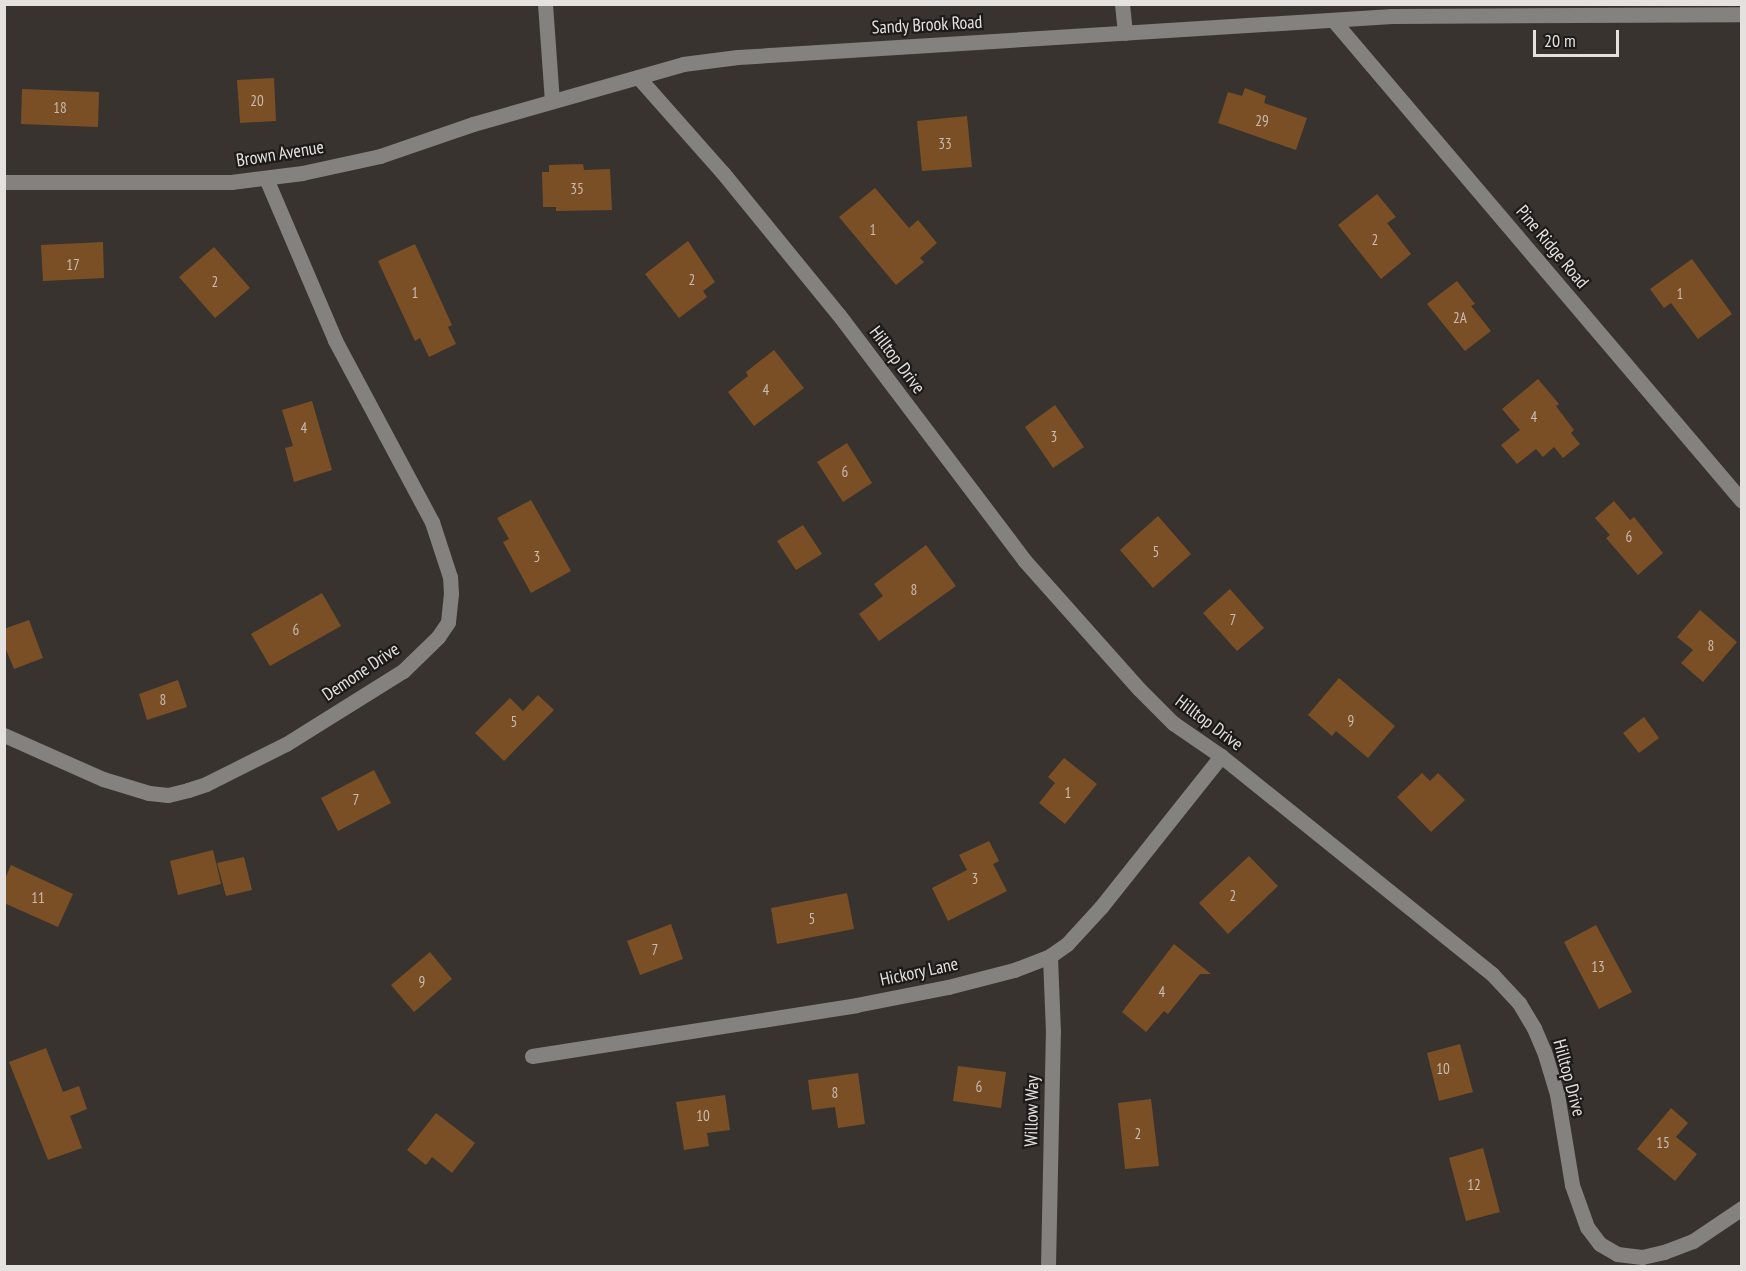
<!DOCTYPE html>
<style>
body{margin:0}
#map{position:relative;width:1746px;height:1271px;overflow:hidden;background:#38332e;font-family:"PT Sans Narrow",sans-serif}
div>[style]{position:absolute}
.building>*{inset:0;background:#7b4f26}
.minor>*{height:15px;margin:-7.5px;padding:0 7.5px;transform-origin:7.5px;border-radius:7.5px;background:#83827f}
span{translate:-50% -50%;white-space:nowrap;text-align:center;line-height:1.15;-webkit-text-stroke:4.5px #1d1b19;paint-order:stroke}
.number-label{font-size:15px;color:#cabcb0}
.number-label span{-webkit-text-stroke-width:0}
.street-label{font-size:18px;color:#e4e1de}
.frame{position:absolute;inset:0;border:6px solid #e4e1de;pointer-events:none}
.scale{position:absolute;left:1533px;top:30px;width:86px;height:27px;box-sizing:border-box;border:3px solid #e4e1de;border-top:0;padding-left:8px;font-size:18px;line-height:21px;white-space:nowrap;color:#e4e1de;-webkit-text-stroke:4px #1d1b19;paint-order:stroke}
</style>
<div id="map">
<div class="building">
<i style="clip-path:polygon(274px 78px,276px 121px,240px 123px,237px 80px)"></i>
<i style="clip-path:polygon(1245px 88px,1266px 96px,1264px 103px,1307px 118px,1296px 150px,1218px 123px,1228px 92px,1242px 96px)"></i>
<i style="clip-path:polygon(22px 89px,99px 92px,98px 127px,21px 124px)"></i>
<i style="clip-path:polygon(967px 116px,972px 167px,922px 171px,917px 121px)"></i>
<i style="clip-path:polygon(583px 164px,584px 170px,610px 169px,612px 210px,556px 211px,556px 207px,543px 207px,542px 172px,549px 172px,549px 165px)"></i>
<i style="clip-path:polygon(875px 188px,909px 228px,918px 220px,937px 243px,920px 258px,924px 262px,896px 285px,839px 217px)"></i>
<i style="clip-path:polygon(1377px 194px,1396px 217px,1387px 223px,1411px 254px,1381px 279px,1338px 225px)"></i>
<i style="clip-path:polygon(688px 241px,715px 282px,703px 291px,707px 297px,679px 318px,645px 274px)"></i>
<i style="clip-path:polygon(103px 242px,104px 278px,43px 281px,41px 245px)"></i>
<i style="clip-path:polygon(415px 244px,452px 325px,448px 327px,456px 344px,429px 357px,420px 338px,415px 341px,378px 261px)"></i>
<i style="clip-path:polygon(214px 247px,250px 288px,215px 318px,179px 277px)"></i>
<i style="clip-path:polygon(1692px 259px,1732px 314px,1698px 339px,1671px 303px,1664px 308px,1650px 289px)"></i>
<i style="clip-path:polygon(1457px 281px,1475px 304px,1471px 306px,1491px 331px,1465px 351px,1427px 304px)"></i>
<i style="clip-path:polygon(774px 350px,804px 388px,754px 426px,728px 392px,748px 376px,746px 372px)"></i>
<i style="clip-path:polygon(1538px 379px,1559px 404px,1556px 406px,1574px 430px,1571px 433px,1580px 444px,1563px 458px,1554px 447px,1543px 457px,1536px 449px,1517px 464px,1501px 445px,1520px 430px,1502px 409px)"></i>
<i style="clip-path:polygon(312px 401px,332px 470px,294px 482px,285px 448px,293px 446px,282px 410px)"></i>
<i style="clip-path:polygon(1055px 405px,1084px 447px,1053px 468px,1025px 427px)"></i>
<i style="clip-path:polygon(847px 443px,872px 483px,843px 502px,817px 462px)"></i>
<i style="clip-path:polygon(531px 500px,571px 571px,531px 593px,503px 542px,509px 539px,497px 518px)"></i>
<i style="clip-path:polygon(1614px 501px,1630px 520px,1634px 517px,1663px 553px,1638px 575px,1606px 538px,1610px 535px,1595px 518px)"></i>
<i style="clip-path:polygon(1158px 516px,1191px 554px,1153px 588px,1120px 550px)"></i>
<i style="clip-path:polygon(803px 525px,822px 554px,796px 570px,777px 541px)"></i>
<i style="clip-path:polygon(926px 545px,956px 586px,879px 641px,859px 614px,883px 596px,874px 584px)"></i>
<i style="clip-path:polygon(1230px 589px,1264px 628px,1237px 651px,1203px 613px)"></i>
<i style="clip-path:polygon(322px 593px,341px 626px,270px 666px,251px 634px)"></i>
<i style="clip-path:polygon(1700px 610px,1737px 642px,1703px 682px,1681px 663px,1693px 650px,1677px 637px)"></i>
<i style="clip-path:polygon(29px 620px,43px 658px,14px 669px,4px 645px,4px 629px)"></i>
<i style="clip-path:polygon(1339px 678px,1395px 726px,1368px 758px,1336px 731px,1332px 736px,1308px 715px)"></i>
<i style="clip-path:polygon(178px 680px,187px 707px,147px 720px,139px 694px)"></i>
<i style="clip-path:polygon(538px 695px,554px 710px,504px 761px,475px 733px,510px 698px,523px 711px)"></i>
<i style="clip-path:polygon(1644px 717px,1659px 738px,1639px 753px,1623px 733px)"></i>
<i style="clip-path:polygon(1064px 758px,1097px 784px,1065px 824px,1039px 803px,1055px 783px,1048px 777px)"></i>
<i style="clip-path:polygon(374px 770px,391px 803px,338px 831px,321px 798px)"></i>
<i style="clip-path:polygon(1422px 773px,1430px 781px,1438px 773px,1465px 800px,1431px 832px,1397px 797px)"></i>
<i style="clip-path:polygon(989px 841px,999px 861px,993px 864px,1007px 891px,948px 921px,932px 888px,967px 870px,959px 855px)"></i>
<i style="clip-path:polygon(213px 850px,221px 884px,178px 895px,170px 861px)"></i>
<i style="clip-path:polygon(1249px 856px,1278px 886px,1228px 934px,1199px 903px)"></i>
<i style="clip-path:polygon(244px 857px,252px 890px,226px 896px,217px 863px)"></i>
<i style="clip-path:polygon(11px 865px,73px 894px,58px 927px,4px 903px,4px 881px)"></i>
<i style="clip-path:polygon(847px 893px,854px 929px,777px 944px,771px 908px)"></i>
<i style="clip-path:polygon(671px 924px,683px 959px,640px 975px,627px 941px)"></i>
<i style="clip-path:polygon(1596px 925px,1632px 992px,1599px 1009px,1564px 942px)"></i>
<i style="clip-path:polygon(1174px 944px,1211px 974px,1200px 974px,1168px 1014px,1164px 1011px,1146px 1032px,1122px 1012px)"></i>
<i style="clip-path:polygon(430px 952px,452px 979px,414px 1012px,391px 985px)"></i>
<i style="clip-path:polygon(1460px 1044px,1473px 1092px,1439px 1101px,1427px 1053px)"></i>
<i style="clip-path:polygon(46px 1048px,63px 1092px,79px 1086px,87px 1109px,70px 1116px,82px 1148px,48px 1160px,9px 1062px)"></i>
<i style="clip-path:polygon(958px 1066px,1006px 1072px,1001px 1108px,953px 1101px)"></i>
<i style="clip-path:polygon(858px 1073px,865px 1124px,838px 1128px,835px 1107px,812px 1110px,808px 1080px)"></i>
<i style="clip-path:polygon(725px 1095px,730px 1130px,707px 1133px,709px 1146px,684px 1150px,676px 1102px)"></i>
<i style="clip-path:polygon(1151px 1099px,1159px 1166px,1125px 1169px,1118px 1103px)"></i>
<i style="clip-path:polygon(1671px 1108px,1688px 1123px,1676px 1137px,1697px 1154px,1675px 1181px,1637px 1149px)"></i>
<i style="clip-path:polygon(436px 1113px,475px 1143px,452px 1173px,432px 1157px,426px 1165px,407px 1150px)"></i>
<i style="clip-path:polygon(1483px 1148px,1500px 1212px,1466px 1221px,1449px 1158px)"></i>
</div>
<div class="minor">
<i style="left:545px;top:4px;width:97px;rotate:85.9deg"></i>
<i style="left:1122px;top:4px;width:29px;rotate:84deg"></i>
<i style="left:1333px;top:20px;width:631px;rotate:49.63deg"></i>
<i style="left:638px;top:77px;width:128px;rotate:48.5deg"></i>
<i style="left:723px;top:173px;width:183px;rotate:50.8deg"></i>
<i style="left:839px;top:315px;width:308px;rotate:52.9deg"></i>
<i style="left:1025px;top:561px;width:171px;rotate:48.3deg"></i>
<i style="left:1139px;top:689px;width:48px;rotate:45deg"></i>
<i style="left:1173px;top:723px;width:58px;rotate:34.5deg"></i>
<i style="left:1221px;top:756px;width:348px;rotate:38.8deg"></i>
<i style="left:1492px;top:974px;width:40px;rotate:47deg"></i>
<i style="left:1519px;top:1003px;width:29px;rotate:59deg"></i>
<i style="left:1534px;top:1028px;width:25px;rotate:67deg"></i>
<i style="left:1544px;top:1051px;width:45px;rotate:73.2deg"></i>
<i style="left:1557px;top:1094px;width:92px;rotate:80.6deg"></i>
<i style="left:1572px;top:1185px;width:45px;rotate:70.3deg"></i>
<i style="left:1587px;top:1227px;width:21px;rotate:53deg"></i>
<i style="left:1600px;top:1244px;width:20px;rotate:30deg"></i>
<i style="left:1617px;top:1254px;width:25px;rotate:7deg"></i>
<i style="left:1642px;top:1257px;width:23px;rotate:-13deg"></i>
<i style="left:1664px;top:1252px;width:31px;rotate:-21deg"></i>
<i style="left:1693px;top:1241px;width:59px;rotate:-34deg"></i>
<i style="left:4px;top:182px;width:227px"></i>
<i style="left:231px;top:182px;width:72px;rotate:-7.2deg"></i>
<i style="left:302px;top:173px;width:80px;rotate:-12.3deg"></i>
<i style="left:380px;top:156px;width:98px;rotate:-19deg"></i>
<i style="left:473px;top:124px;width:218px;rotate:-15.9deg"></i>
<i style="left:683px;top:64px;width:55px;rotate:-7.3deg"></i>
<i style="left:738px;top:57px;width:655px;rotate:-3.59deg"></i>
<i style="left:1392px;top:16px;width:350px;rotate:-0.3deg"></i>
<i style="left:4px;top:735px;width:108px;rotate:24deg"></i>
<i style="left:103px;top:779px;width:48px;rotate:16.9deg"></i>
<i style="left:149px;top:793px;width:19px;rotate:6deg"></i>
<i style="left:168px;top:795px;width:21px;rotate:-14deg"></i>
<i style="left:188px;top:790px;width:19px;rotate:-18deg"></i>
<i style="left:206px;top:784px;width:89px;rotate:-26.6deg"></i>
<i style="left:286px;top:744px;width:138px;rotate:-32deg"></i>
<i style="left:403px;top:671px;width:49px;rotate:-44.2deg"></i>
<i style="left:438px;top:637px;width:18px;rotate:-56deg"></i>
<i style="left:448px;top:622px;width:28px;rotate:-84deg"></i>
<i style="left:451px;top:594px;width:17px;rotate:-93deg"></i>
<i style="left:450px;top:577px;width:58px;rotate:-108.1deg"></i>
<i style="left:432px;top:522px;width:206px;rotate:-118.1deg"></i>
<i style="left:335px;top:340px;width:176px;rotate:-113.1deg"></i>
<i style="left:532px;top:1056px;width:328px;rotate:-8.9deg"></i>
<i style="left:856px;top:1005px;width:94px;rotate:-11.1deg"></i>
<i style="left:948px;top:987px;width:68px;rotate:-14.4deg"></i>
<i style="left:1014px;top:970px;width:39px;rotate:-21deg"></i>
<i style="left:1050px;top:956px;width:21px;rotate:-35deg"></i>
<i style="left:1067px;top:944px;width:50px;rotate:-47.4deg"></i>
<i style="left:1101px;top:907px;width:193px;rotate:-51.5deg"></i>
<i style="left:1048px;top:1266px;width:234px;rotate:-88.8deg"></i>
<i style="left:1053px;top:1032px;width:76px;rotate:-92.3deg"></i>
</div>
<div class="number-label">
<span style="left:257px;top:101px">20</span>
<span style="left:60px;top:108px">18</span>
<span style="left:1262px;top:121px">29</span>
<span style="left:945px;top:144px">33</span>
<span style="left:577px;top:189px">35</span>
<span style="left:873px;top:230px">1</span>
<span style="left:1375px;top:240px">2</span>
<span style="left:73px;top:265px">17</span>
<span style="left:692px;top:280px">2</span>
<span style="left:215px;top:282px">2</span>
<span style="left:415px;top:293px">1</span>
<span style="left:1680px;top:294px">1</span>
<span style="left:1460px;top:318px">2A</span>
<span style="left:766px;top:390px">4</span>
<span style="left:1534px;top:417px">4</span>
<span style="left:304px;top:428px">4</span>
<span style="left:1054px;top:437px">3</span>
<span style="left:845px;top:472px">6</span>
<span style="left:1629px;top:537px">6</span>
<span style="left:1156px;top:552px">5</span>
<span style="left:537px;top:557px">3</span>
<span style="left:914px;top:590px">8</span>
<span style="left:1233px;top:620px">7</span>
<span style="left:296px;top:630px">6</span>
<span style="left:1711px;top:646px">8</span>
<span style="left:163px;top:700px">8</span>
<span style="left:1351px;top:721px">9</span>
<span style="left:514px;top:722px">5</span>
<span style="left:1068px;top:793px">1</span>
<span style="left:356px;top:800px">7</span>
<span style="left:975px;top:879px">3</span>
<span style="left:1233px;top:896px">2</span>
<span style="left:38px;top:898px">11</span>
<span style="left:812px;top:919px">5</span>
<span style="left:655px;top:950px">7</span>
<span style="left:1598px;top:967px">13</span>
<span style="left:422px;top:982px">9</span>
<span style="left:1162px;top:992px">4</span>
<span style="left:1443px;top:1069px">10</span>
<span style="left:979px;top:1087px">6</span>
<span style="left:835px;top:1093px">8</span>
<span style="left:703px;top:1116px">10</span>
<span style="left:1138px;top:1134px">2</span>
<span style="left:1663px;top:1143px">15</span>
<span style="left:1474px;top:1185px">12</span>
</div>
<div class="street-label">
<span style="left:927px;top:25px;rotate:-3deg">Sandy Brook Road</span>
<span style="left:280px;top:154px;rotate:-9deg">Brown Avenue</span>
<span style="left:1552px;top:247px;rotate:50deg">Pine Ridge Road</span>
<span style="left:897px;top:360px;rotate:53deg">Hilltop Drive</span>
<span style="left:361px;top:672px;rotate:-34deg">Demone Drive</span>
<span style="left:1209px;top:723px;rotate:37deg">Hilltop Drive</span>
<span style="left:919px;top:972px;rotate:-12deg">Hickory Lane</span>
<span style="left:1569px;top:1078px;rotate:75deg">Hilltop Drive</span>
<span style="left:1032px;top:1111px;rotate:-89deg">Willow Way</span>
</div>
<div class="frame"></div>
<div class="scale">20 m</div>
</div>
